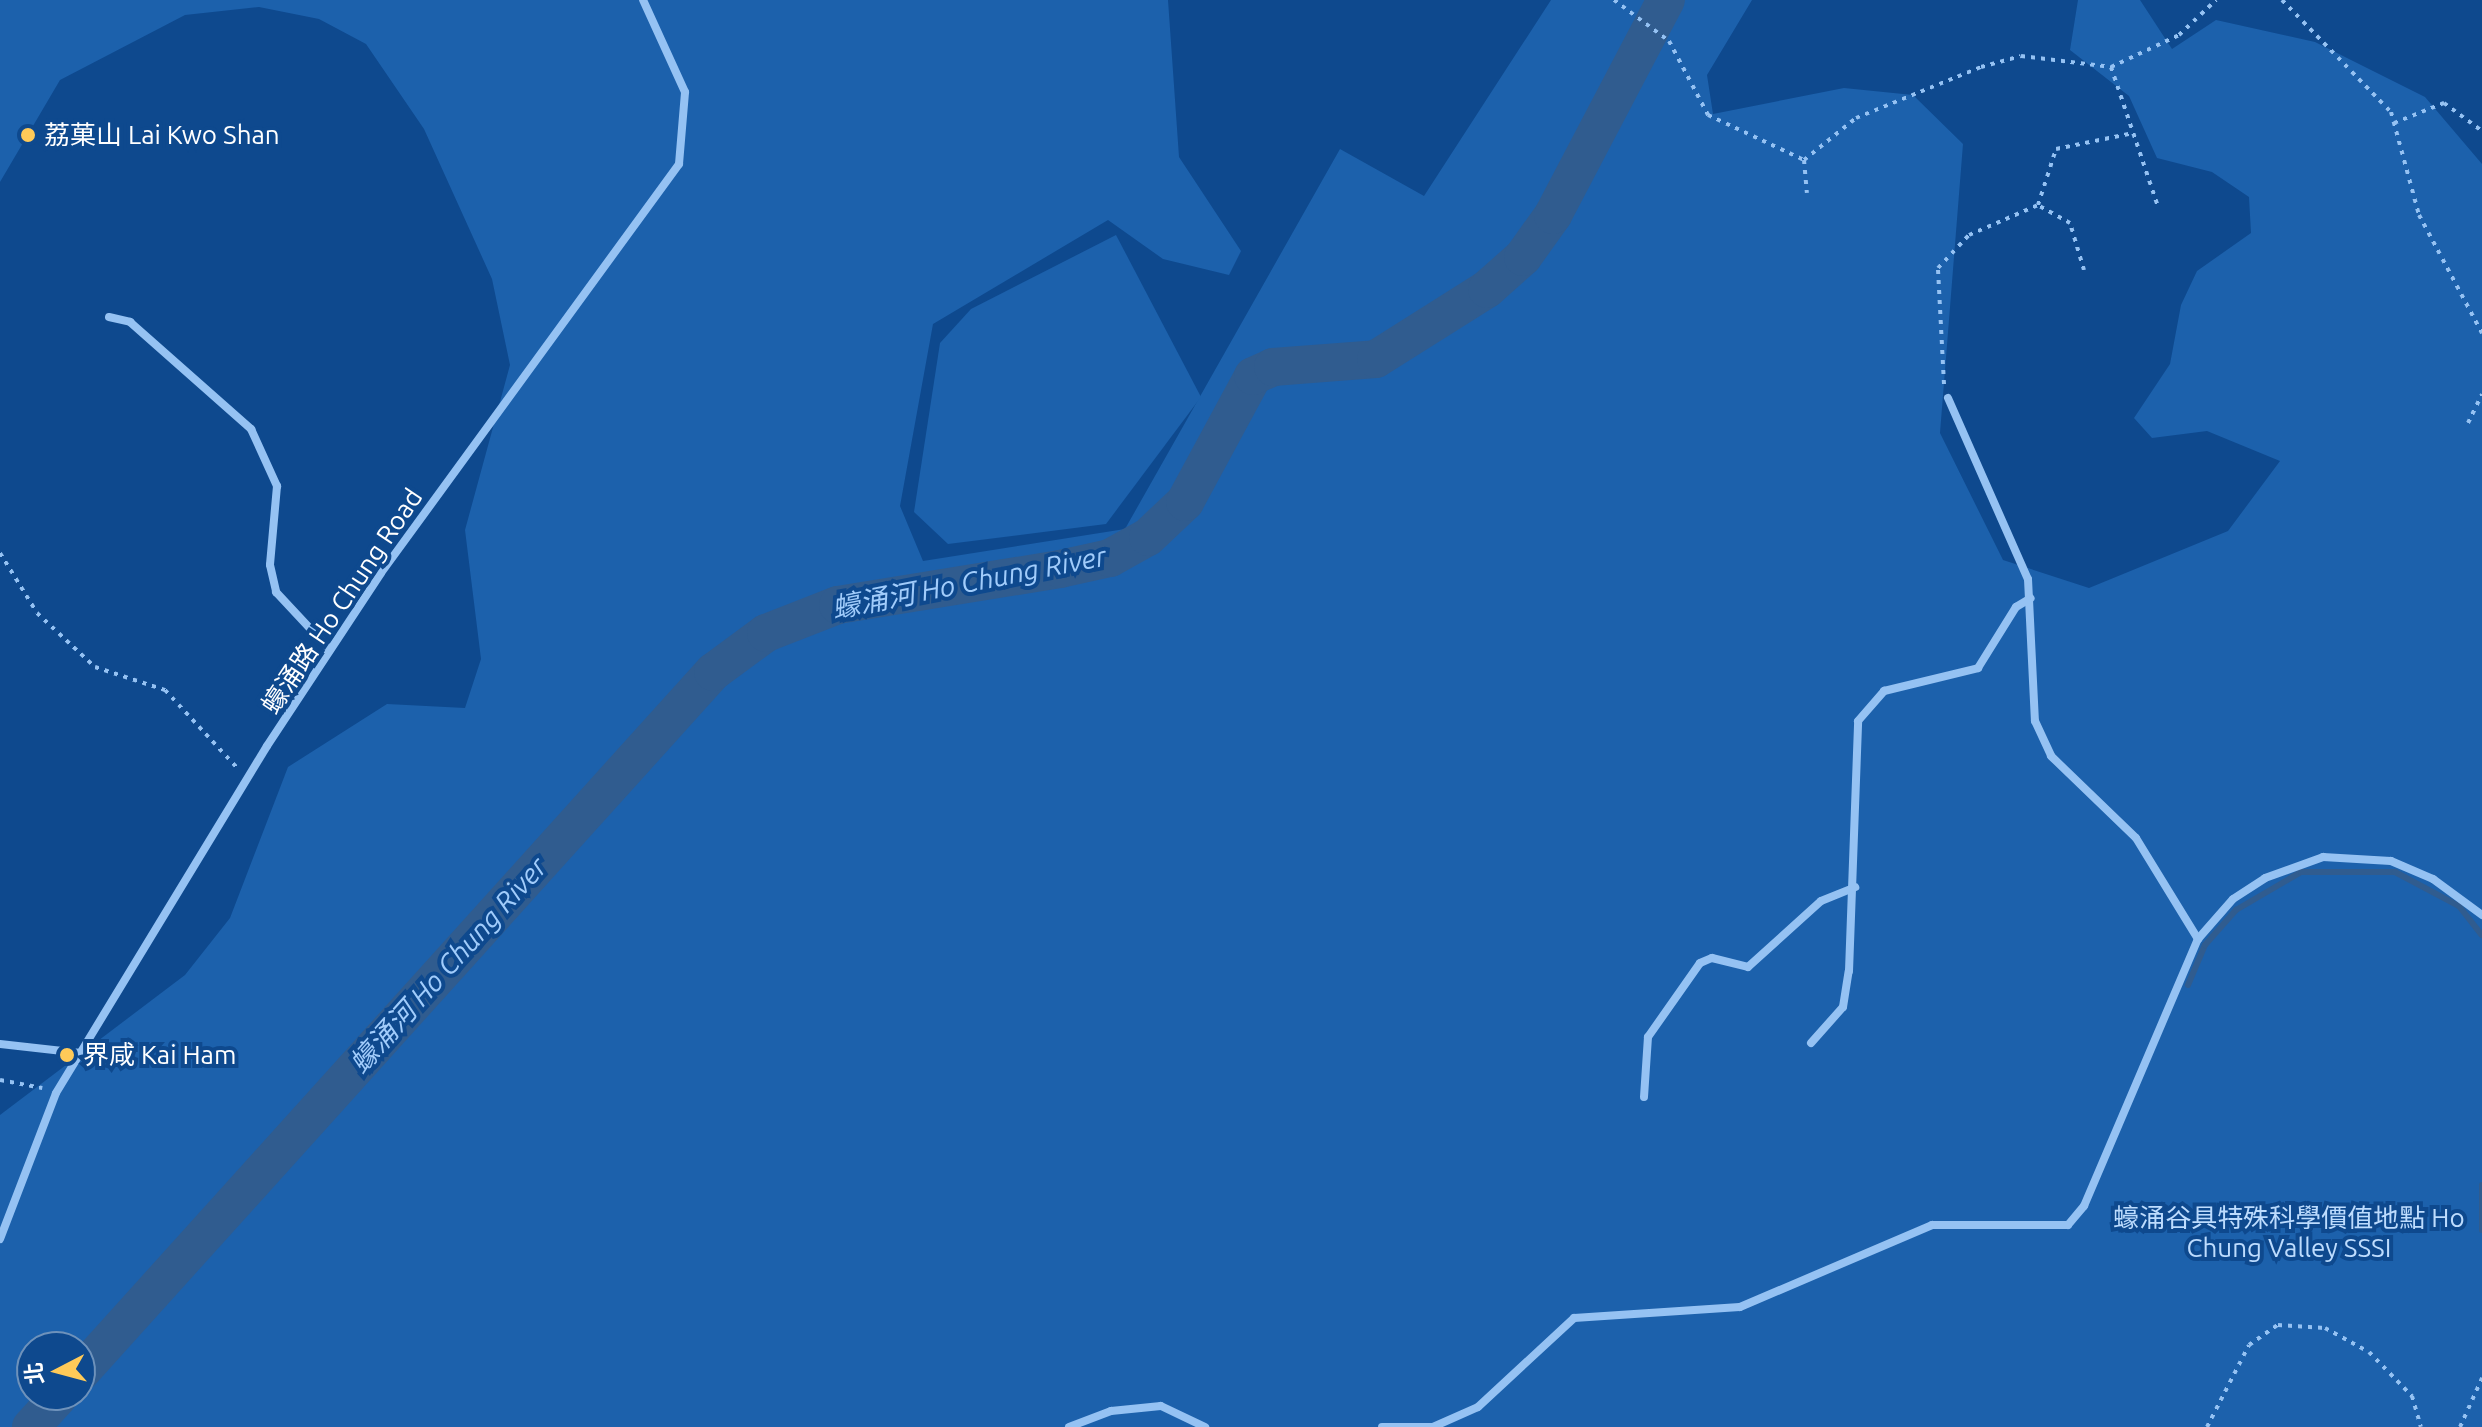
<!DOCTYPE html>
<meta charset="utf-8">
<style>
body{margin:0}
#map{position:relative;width:2482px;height:1427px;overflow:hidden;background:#0e498e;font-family:Ubuntu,"Noto Sans TC",sans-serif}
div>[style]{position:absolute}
.green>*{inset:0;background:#1c61ac}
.stream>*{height:6px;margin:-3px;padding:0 3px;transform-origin:3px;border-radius:3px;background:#305c8f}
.river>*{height:38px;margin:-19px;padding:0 19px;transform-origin:19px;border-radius:19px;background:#305c8f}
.path>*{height:4px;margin-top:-2px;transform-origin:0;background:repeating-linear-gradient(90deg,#95c2f3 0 4px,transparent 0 10px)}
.street>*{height:8px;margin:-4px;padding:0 4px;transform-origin:4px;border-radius:4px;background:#95c2f3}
.dots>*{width:22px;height:22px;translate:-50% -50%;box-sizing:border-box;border:4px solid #0e498e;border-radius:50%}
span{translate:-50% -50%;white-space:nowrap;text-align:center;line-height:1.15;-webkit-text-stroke:8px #0e498e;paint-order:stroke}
.poi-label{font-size:26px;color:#fff}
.left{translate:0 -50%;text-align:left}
.street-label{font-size:26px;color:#fff}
.park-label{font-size:26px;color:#bddcfe}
.water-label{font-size:28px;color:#a1ccfb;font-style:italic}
.north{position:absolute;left:16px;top:1331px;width:80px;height:80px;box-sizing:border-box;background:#0e498e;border:2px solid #6e92bb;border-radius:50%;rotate:264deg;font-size:22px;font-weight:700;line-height:32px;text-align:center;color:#fff}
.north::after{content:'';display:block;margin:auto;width:28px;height:36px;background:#ffca58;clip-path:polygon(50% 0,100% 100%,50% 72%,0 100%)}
</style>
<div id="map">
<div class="green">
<i style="clip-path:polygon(evenodd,0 0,1168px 0,1179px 157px,1241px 251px,1229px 275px,1163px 259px,1108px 220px,933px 324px,900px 506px,923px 561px,1125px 529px,1340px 149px,1424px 196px,1551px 0,1752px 0,1707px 75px,1713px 114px,1844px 88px,1913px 95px,1963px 144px,1940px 433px,2003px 560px,2089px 588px,2228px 531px,2280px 461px,2207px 431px,2152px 438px,2134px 418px,2170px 364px,2181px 305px,2197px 271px,2251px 233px,2249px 197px,2212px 172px,2157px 158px,2129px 96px,2070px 50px,2078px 0,2140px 0,2172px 49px,2216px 20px,2315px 42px,2425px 97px,2482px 164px,2482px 1427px,0 1427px,0 1115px,185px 975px,230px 918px,288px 767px,387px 704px,465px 708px,481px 659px,465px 530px,510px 365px,492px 279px,424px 129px,366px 44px,319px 19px,259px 7px,185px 15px,60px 80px,0 182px,0 0,32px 1347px,80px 1347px,80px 1395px,32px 1395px,32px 1347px)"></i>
<i style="clip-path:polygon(1116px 235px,1201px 397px,1106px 524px,948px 544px,914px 512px,940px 343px,971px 309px)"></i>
</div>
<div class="stream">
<i style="left:2188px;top:985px;width:43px;rotate:-67deg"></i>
<i style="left:2205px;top:945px;width:47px;rotate:-48.5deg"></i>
<i style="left:2236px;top:910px;width:75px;rotate:-30.3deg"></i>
<i style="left:2301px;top:872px;width:94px"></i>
<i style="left:2395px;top:872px;width:72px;rotate:28deg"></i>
<i style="left:2459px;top:906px;width:37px;rotate:52deg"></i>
<i style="left:2482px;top:1185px;width:45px;rotate:90deg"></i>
</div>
<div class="river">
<i style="left:80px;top:1373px;width:945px;rotate:-47.92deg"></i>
<i style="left:713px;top:672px;width:66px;rotate:-36.3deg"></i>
<i style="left:766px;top:633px;width:77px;rotate:-21.3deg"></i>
<i style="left:838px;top:605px;width:225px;rotate:-9.2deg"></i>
<i style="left:1060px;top:569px;width:51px;rotate:-12.4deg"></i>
<i style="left:1110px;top:558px;width:43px;rotate:-28.9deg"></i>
<i style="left:1148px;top:537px;width:51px;rotate:-43.4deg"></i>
<i style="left:1185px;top:502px;width:143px;rotate:-61.6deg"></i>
<i style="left:1253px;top:376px;width:22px;rotate:-24deg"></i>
<i style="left:1273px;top:367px;width:103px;rotate:-4.4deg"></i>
<i style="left:1376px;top:359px;width:131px;rotate:-32.2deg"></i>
<i style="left:1487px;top:289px;width:48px;rotate:-41.6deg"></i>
<i style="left:1523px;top:257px;width:52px;rotate:-54.5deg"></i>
<i style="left:1553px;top:215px;width:243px;rotate:-62.3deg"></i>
<i style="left:31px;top:1427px;width:43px;rotate:-47.8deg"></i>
</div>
<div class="path">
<i style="left:1614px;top:0;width:69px;rotate:36.7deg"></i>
<i style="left:1669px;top:41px;width:84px;rotate:62.2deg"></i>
<i style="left:1708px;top:115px;width:106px;rotate:25.1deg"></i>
<i style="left:2282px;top:0;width:156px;rotate:45.8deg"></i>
<i style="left:2391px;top:112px;width:107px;rotate:74.8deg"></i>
<i style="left:2419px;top:215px;width:134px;rotate:61.9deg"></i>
<i style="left:2111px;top:67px;width:145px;rotate:71.4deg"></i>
<i style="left:2394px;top:123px;width:54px;rotate:-21.8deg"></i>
<i style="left:2444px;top:103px;width:47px;rotate:36.4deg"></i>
<i style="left:1804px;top:160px;width:67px;rotate:-38.9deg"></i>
<i style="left:1856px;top:118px;width:135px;rotate:-22.2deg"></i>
<i style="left:1981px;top:67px;width:41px;rotate:-15.4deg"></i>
<i style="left:2021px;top:56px;width:91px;rotate:7deg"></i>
<i style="left:2111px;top:67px;width:75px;rotate:-25.2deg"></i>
<i style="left:2179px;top:35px;width:51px;rotate:-43.4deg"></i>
<i style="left:1804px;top:160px;width:33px;rotate:85deg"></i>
<i style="left:2084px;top:270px;width:49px;rotate:-106.6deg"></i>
<i style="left:2070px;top:223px;width:37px;rotate:-151deg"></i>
<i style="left:2038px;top:205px;width:59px;rotate:-72.2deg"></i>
<i style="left:2056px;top:149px;width:79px;rotate:-11.7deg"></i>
<i style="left:1944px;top:384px;width:116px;rotate:-93deg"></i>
<i style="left:1938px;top:268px;width:45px;rotate:-46.8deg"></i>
<i style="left:1969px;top:235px;width:75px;rotate:-23.5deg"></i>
<i style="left:2468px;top:423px;width:32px;rotate:-64deg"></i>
<i style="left:0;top:553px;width:70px;rotate:58.3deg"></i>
<i style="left:37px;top:613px;width:79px;rotate:43deg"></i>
<i style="left:95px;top:667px;width:74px;rotate:18.2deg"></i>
<i style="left:165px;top:690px;width:109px;rotate:47.2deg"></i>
<i style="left:0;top:1080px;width:43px;rotate:10.8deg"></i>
<i style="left:2207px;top:1427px;width:92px;rotate:-62.9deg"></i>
<i style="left:2249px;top:1345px;width:35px;rotate:-35deg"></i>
<i style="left:2278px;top:1325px;width:47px;rotate:3.7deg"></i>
<i style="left:2325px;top:1328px;width:50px;rotate:28.6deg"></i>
<i style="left:2369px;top:1352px;width:62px;rotate:45.7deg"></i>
<i style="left:2412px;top:1396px;width:32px;rotate:74deg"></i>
<i style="left:2460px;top:1427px;width:54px;rotate:-65.8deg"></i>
</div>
<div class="street">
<i style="left:109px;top:317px;width:22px;rotate:13deg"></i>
<i style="left:130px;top:322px;width:162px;rotate:41.5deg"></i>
<i style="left:251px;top:429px;width:63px;rotate:65.5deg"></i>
<i style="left:277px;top:486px;width:79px;rotate:95.1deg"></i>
<i style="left:270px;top:565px;width:28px;rotate:77deg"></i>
<i style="left:276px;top:592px;width:79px;rotate:47deg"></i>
<i style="left:1948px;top:398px;width:198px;rotate:66.2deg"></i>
<i style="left:2028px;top:579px;width:142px;rotate:87.2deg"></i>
<i style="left:2035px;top:721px;width:38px;rotate:65deg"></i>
<i style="left:2051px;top:756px;width:118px;rotate:44deg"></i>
<i style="left:2136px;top:838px;width:119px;rotate:58.5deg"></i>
<i style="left:1811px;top:1043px;width:48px;rotate:-48.4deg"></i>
<i style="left:1843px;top:1007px;width:36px;rotate:-81deg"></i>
<i style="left:1849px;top:971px;width:250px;rotate:-87.9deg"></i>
<i style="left:1858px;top:721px;width:40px;rotate:-49deg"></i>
<i style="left:1884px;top:691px;width:97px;rotate:-13.7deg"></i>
<i style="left:1978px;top:668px;width:72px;rotate:-58.1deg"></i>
<i style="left:2016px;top:607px;width:17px;rotate:-31deg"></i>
<i style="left:0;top:1044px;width:81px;rotate:6.4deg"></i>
<i style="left:1644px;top:1097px;width:60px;rotate:-86.2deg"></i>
<i style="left:1648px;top:1037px;width:90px;rotate:-54.9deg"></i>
<i style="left:1700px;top:963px;width:13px;rotate:-23deg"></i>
<i style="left:1712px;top:958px;width:37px;rotate:14deg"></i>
<i style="left:1748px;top:967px;width:98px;rotate:-42.1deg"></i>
<i style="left:1821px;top:901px;width:37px;rotate:-22deg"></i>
<i style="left:0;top:1239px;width:156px;rotate:-69deg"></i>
<i style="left:56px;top:1093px;width:406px;rotate:-58.7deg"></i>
<i style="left:267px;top:746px;width:207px;rotate:-56.6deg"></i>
<i style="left:381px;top:573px;width:506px;rotate:-53.92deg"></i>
<i style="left:679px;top:164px;width:72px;rotate:-85.2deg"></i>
<i style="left:685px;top:92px;width:101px;rotate:-114.5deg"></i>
<i style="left:1069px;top:1427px;width:45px;rotate:-20.9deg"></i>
<i style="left:1111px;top:1411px;width:50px;rotate:-5.7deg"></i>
<i style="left:1161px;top:1406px;width:49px;rotate:25.5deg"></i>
<i style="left:1382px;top:1427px;width:51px"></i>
<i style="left:1433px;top:1427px;width:49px;rotate:-24deg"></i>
<i style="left:1478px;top:1407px;width:131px;rotate:-42.8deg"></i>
<i style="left:1574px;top:1318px;width:166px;rotate:-3.8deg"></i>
<i style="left:1740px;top:1307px;width:209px;rotate:-23.1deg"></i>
<i style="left:1932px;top:1225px;width:136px"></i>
<i style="left:2068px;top:1225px;width:25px;rotate:-50deg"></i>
<i style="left:2084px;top:1206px;width:290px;rotate:-66.9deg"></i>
<i style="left:2198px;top:939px;width:53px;rotate:-48.8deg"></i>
<i style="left:2233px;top:899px;width:38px;rotate:-33deg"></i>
<i style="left:2265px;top:878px;width:62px;rotate:-19.9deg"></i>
<i style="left:2323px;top:857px;width:68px;rotate:3.4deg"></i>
<i style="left:2391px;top:861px;width:46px;rotate:23.2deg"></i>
<i style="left:2433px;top:879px;width:61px;rotate:36.3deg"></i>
</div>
<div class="dots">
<i style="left:28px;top:135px;background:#ffca58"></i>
<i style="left:67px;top:1055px;background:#ffca58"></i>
</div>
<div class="poi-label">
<span class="left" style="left:44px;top:135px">荔菓山 Lai Kwo Shan</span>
<span class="left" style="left:83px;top:1055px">界咸 Kai Ham</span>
</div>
<div class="street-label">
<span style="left:342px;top:601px;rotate:-56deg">蠔涌路 Ho Chung Road</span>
</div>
<div class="park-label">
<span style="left:2289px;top:1233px">蠔涌谷具特殊科學價值地點 Ho<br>Chung Valley SSSI</span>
</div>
<div class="water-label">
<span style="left:969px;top:582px;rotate:-11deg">蠔涌河 Ho Chung River</span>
<span style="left:448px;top:965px;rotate:-48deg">蠔涌河 Ho Chung River</span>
</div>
<div class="north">北</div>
</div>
